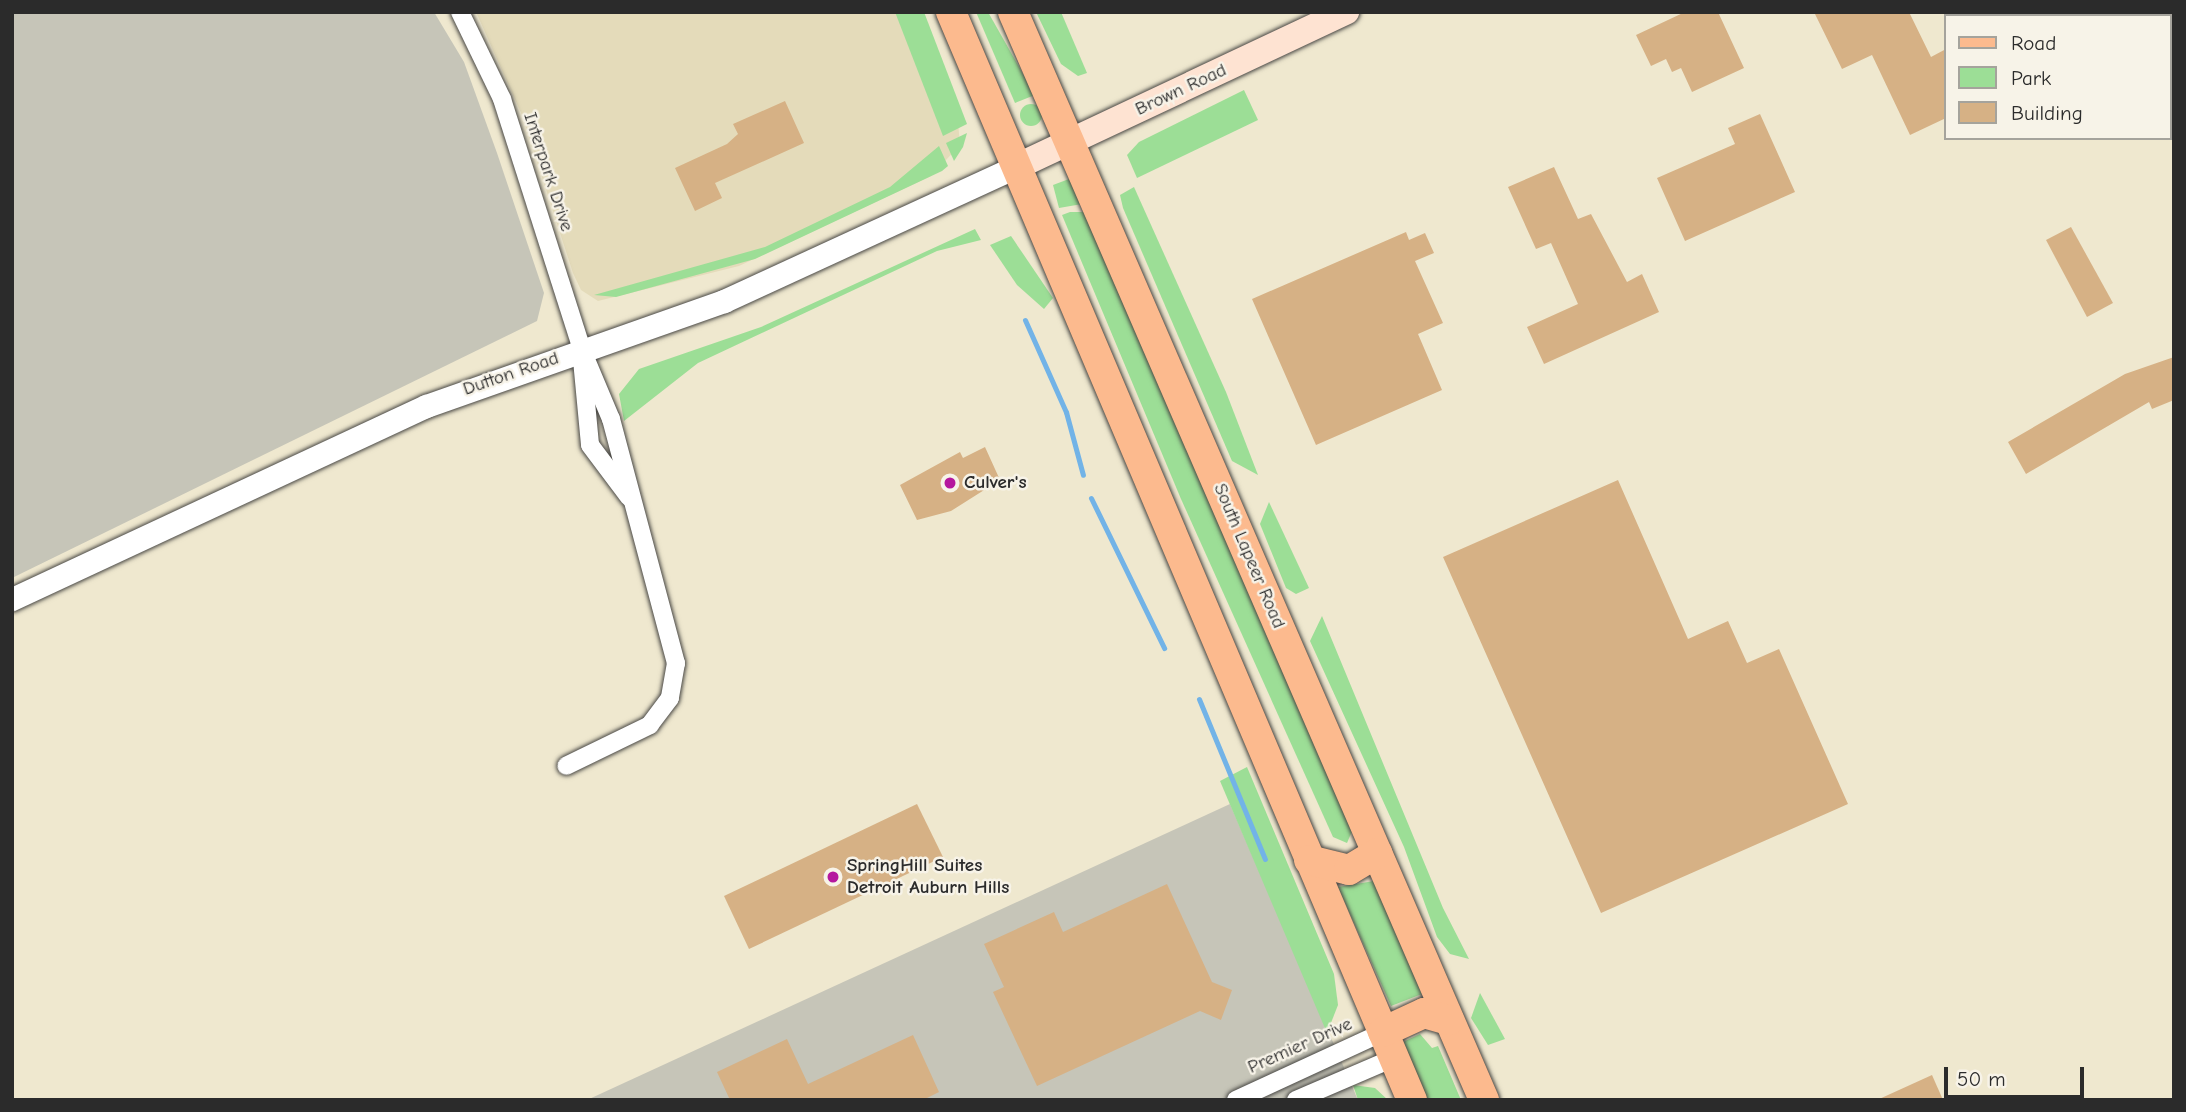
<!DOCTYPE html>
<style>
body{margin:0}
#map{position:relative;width:2186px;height:1112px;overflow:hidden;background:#efe8cf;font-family:"Comic Neue",sans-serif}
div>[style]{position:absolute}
.built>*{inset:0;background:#e4dbba}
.industrial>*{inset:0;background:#c6c5b8}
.green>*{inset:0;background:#9cde96}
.round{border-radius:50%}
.stream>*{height:5px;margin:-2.5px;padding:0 2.5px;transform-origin:2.5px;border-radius:2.5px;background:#72b3e7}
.building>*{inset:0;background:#d6b185}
.roads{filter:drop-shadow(0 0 2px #484744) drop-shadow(0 0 2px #484744)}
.minor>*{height:18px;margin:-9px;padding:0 9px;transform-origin:9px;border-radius:9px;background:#fff}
.tertiary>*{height:23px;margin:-11.5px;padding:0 11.5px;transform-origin:11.5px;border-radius:11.5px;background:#fff}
.secondary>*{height:26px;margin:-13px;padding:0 13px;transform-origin:13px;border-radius:13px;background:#fee3d2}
.primary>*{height:30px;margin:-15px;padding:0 15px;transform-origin:15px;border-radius:15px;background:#fcba8e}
.dots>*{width:19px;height:19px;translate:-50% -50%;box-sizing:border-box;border:4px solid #f7f3e8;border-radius:50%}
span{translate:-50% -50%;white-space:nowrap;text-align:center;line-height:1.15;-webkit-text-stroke:5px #f7f3e8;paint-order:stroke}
.street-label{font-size:19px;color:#2b2b2b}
.poi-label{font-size:19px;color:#2b2b2b;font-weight:700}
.left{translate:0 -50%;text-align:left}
.frame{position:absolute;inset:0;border:14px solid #2b2b2b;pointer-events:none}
.legend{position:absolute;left:1944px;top:14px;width:228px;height:126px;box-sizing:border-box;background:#f7f3e8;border:2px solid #a5a39c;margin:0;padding:9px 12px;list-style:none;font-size:21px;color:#2b2b2b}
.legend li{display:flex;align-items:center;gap:14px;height:35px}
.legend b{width:35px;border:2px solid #a5a39c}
.scale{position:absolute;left:1944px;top:1067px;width:140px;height:32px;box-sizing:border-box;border:4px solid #2b2b2b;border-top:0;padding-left:9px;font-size:21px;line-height:24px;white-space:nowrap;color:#2b2b2b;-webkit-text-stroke:5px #f7f3e8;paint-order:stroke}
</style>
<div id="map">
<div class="built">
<i style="clip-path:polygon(476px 12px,917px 12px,957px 110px,960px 145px,931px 176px,739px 266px,598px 301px,581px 290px,573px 273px,522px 115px)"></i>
</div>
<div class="industrial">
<i style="clip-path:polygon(12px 12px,434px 12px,464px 62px,497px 153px,544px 293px,537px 321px,12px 578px)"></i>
<i style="clip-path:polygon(1230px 804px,1358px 1100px,587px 1100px)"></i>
</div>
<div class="green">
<i style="clip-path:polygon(895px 12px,924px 12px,967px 124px,943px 136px)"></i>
<i style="clip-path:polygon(976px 12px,988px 12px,1035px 95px,1015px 103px)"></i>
<i style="clip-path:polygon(1036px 12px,1061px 12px,1087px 73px,1078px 76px,1061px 64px)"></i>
<i style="clip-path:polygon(1244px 90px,1258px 120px,1137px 178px,1127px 155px,1139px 142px)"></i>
<i class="round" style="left:1020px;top:104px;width:22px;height:22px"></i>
<i style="clip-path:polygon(967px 133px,963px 147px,954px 161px,946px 143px)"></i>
<i style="clip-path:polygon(939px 146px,948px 166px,942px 171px,755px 259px,616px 297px,594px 295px,765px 247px,890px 187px)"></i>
<i style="clip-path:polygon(1069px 179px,1082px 204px,1059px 208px,1053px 185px)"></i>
<i style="clip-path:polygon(1134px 187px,1226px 392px,1258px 475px,1232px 461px,1123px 208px,1120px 195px)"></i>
<i style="clip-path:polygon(1070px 212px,1085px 212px,1353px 829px,1347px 843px,1333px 837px,1181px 499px,1062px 215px)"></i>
<i style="clip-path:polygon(975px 229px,981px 240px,937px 251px,698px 363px,624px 421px,619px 394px,639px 369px,761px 327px)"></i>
<i style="clip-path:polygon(1011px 236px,1053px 298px,1044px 309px,1017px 285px,990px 245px)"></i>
<i style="clip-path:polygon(1269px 502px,1309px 588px,1296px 594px,1286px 588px,1260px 524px)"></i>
<i style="clip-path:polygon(1322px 616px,1443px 908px,1469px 959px,1450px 954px,1437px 937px,1404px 847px,1310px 641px)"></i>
<i style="clip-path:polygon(1247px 767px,1334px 974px,1338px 1005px,1327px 1033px,1220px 781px)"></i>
<i style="clip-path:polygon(1374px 881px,1422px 994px,1391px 1006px,1338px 887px)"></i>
<i style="clip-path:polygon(1480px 993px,1505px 1039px,1488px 1045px,1471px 1018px)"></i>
<i style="clip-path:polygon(1420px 1034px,1432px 1048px,1438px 1046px,1461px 1100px,1427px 1100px,1403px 1042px)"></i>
<i style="clip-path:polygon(1353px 1085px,1375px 1088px,1388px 1100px,1358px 1100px)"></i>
</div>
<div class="stream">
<i style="left:1025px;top:320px;width:101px;rotate:66deg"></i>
<i style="left:1066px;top:412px;width:65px;rotate:74.9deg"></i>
<i style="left:1091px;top:498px;width:167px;rotate:64deg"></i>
<i style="left:1199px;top:699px;width:173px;rotate:67.6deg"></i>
</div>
<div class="building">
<i style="clip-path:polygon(1685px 12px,1718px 12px,1744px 68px,1692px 92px,1681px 68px,1672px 72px,1666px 59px,1651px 66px,1636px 35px)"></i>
<i style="clip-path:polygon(1814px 12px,1909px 12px,1931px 57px,1946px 49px,1946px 118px,1910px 135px,1872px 55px,1842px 69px)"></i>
<i style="clip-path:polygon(785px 101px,804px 143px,715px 183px,722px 198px,695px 211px,675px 168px,727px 144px,738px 134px,733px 124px)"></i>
<i style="clip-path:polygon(1760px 114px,1795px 192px,1685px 241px,1657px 178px,1735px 144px,1728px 128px)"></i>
<i style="clip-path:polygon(1554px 167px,1578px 219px,1591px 214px,1627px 282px,1642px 274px,1659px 312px,1544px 364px,1527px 327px,1578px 304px,1551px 243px,1536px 249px,1508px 187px)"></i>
<i style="clip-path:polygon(2071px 227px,2113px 303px,2087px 317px,2046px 240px)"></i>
<i style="clip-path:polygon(1406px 232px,1409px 240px,1425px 233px,1434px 253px,1415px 261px,1443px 323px,1418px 334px,1442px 390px,1316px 445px,1252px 299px)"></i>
<i style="clip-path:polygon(2174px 357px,2174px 400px,2152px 409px,2149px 402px,2026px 474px,2008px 442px,2125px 374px)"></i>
<i style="clip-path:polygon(985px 447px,1000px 480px,951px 511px,917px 520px,900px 485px,960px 452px,963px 458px)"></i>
<i style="clip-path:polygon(1618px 480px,1688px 639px,1728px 621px,1747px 663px,1779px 649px,1848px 804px,1601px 913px,1443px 557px)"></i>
<i style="clip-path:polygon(917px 804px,943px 857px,749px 949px,724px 896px)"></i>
<i style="clip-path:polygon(1167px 884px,1212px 982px,1232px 990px,1221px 1020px,1200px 1011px,1037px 1086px,993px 992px,1004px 987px,984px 944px,1054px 912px,1063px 932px)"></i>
<i style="clip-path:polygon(913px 1035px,939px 1092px,923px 1100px,730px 1100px,717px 1072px,787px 1039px,808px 1084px)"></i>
<i style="clip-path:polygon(1932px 1075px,1943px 1100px,1877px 1100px)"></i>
</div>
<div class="roads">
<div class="minor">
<i style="left:460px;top:12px;width:97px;rotate:64.2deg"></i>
<i style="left:502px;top:99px;width:263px;rotate:72.3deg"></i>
<i style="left:582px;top:350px;width:75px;rotate:67.2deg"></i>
<i style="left:611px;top:419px;width:253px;rotate:75.1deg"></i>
<i style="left:676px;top:663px;width:36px;rotate:100deg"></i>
<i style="left:670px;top:698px;width:34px;rotate:127deg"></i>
<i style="left:650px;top:725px;width:93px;rotate:154deg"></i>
<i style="left:582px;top:360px;width:85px;rotate:84.6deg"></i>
<i style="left:590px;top:445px;width:65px;rotate:53.1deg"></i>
<i style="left:1236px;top:1100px;width:162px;rotate:-24.8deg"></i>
<i style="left:1296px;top:1100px;width:107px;rotate:-23.2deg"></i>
</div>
<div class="tertiary">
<i style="left:12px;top:599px;width:457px;rotate:-25deg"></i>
<i style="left:426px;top:406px;width:316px;rotate:-19.4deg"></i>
<i style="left:724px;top:301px;width:321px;rotate:-24.7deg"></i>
</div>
<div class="secondary">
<i style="left:1016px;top:167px;width:365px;rotate:-25.2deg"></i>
</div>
<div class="primary">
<i style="left:951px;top:12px;width:1182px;rotate:67.04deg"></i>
<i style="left:1013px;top:12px;width:1186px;rotate:66.59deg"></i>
<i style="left:1309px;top:860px;width:41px;rotate:14deg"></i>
<i style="left:1349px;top:870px;width:33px;rotate:-31deg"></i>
<i style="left:1383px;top:1032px;width:45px;rotate:-24.9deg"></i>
<i style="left:1424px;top:1013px;width:26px;rotate:16deg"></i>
</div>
</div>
<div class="dots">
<i style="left:950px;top:483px;background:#b5179e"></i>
<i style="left:833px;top:877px;background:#b5179e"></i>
</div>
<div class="street-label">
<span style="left:1181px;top:90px;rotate:-25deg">Brown Road</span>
<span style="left:548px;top:172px;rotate:72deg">Interpark Drive</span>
<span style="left:511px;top:374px;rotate:-19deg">Dutton Road</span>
<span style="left:1249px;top:556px;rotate:67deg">South Lapeer Road</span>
<span style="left:1300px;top:1046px;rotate:-24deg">Premier Drive</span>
</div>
<div class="poi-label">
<span class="left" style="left:964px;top:483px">Culver's</span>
<span class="left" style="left:847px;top:877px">SpringHill Suites<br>Detroit Auburn Hills</span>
</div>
<div class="frame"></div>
<ul class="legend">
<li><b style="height:9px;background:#fcba8e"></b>Road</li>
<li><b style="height:19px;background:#9cde96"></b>Park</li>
<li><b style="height:19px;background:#d6b185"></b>Building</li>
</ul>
<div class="scale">50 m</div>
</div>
